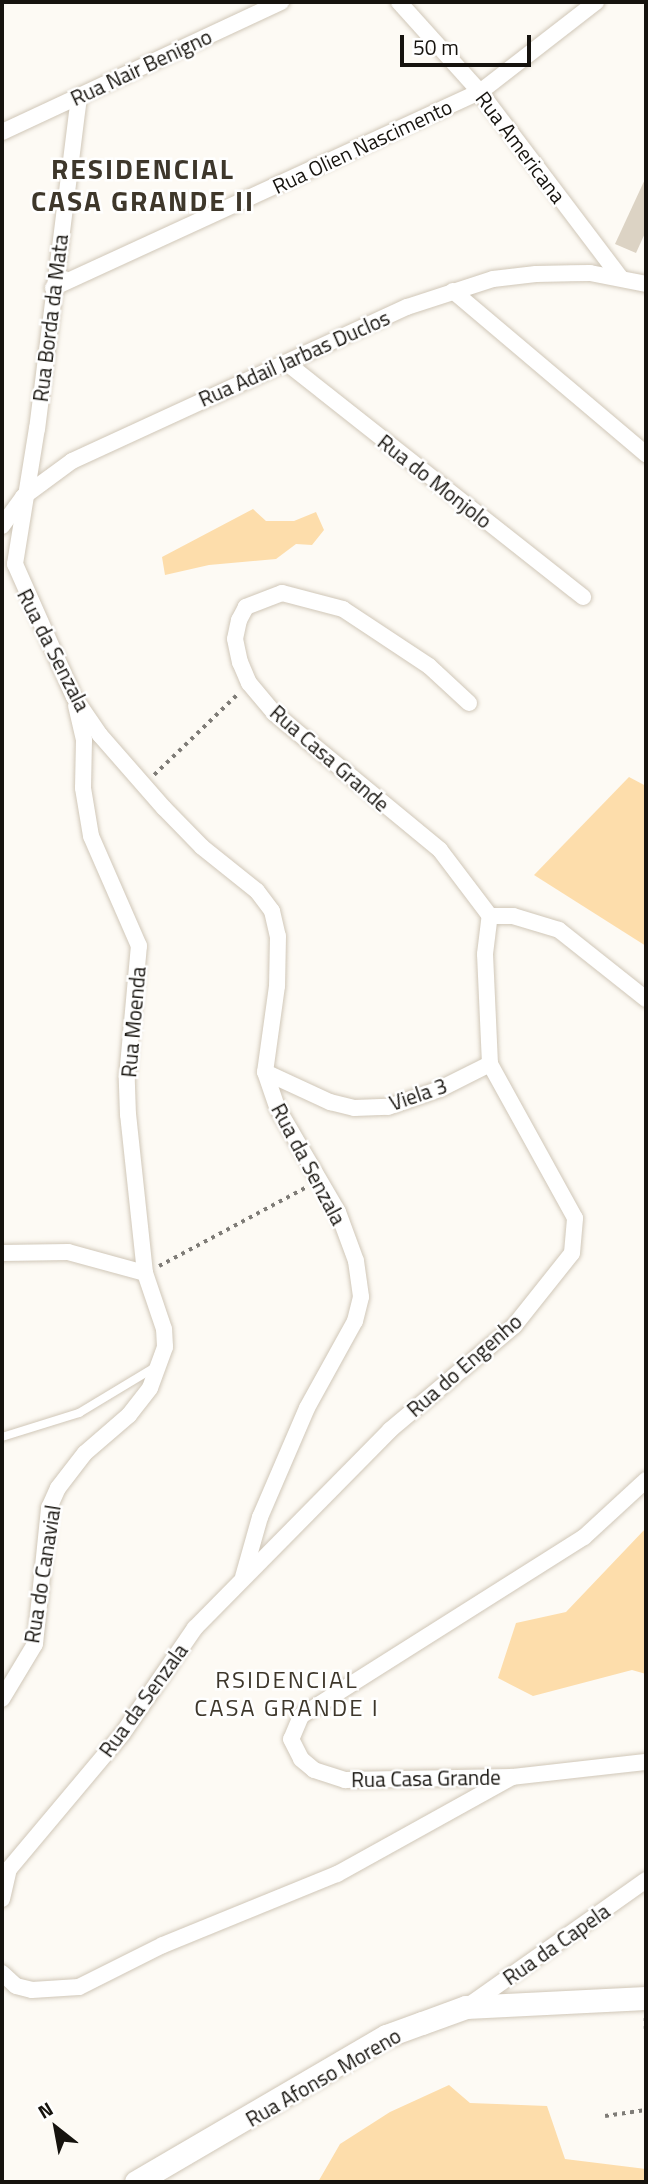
<!DOCTYPE html>
<style>
body{margin:0}
#map{position:relative;width:648px;height:2184px;overflow:hidden;background:#fdfaf4;font-family:"Titillium Web",sans-serif}
div>[style]{position:absolute}
.green>*{inset:0;background:#fdddab}
.building>*{inset:0;background:#dcd3c4}
.path>*{height:3.5px;margin-top:-1.75px;transform-origin:0;background:repeating-linear-gradient(90deg,#7f7c77 0 3.5px,transparent 0 8.5px)}
.roads{filter:drop-shadow(0 0 2px #d0c7b8) drop-shadow(0 0 2px #d0c7b8)}
.service>*{height:8px;margin:-4px;padding:0 4px;transform-origin:4px;border-radius:4px;background:#fff}
.minor>*{height:16px;margin:-8px;padding:0 8px;transform-origin:8px;border-radius:8px;background:#fff}
.secondary>*{height:23px;margin:-11.5px;padding:0 11.5px;transform-origin:11.5px;border-radius:11.5px;background:#fff}
span{translate:-50% -50%;white-space:nowrap;text-align:center;line-height:1.15;-webkit-text-stroke:5px #fff;paint-order:stroke}
.street-label{font-size:21px;color:#16130e}
.quarter-label{font-size:24px;color:#3e372b;letter-spacing:2px}
.district-label{font-size:28px;color:#3e372b;font-weight:700;letter-spacing:2px}
.frame{position:absolute;inset:0;border:4px solid #16130e;pointer-events:none}
.north{position:absolute;left:21px;top:2093px;width:70px;height:70px;-webkit-text-stroke:5px #fff;paint-order:stroke;rotate:329deg;font-size:19px;font-weight:700;line-height:28px;text-align:center;color:#16130e}
.north::after{content:'';display:block;margin:auto;width:24px;height:32px;background:#16130e;clip-path:polygon(50% 0,100% 100%,50% 72%,0 100%)}
.scale{position:absolute;left:400px;top:35px;width:131px;height:32px;box-sizing:border-box;border:4px solid #16130e;border-top:0;padding-left:9px;font-size:21px;line-height:24px;white-space:nowrap;color:#16130e;-webkit-text-stroke:5px #fff;paint-order:stroke}
</style>
<div id="map">
<div class="green">
<i style="clip-path:polygon(253px 509px,266px 521px,294px 521px,316px 512px,324px 530px,312px 545px,296px 544px,276px 559px,209px 565px,165px 575px,162px 557px)"></i>
<i style="clip-path:polygon(629px 777px,646px 786px,646px 946px,534px 875px)"></i>
<i style="clip-path:polygon(646px 1528px,646px 1674px,632px 1670px,533px 1696px,498px 1678px,516px 1623px,566px 1612px)"></i>
<i style="clip-path:polygon(449px 2085px,470px 2103px,547px 2106px,565px 2159px,646px 2169px,646px 2182px,318px 2182px,340px 2144px,390px 2112px)"></i>
</div>
<div class="building">
<i style="clip-path:polygon(646px 177px,646px 231px,636px 253px,615px 244px)"></i>
</div>
<div class="path">
<i style="left:154px;top:775px;width:118px;rotate:-44deg"></i>
<i style="left:159px;top:1266px;width:168px;rotate:-28.1deg"></i>
<i style="left:646px;top:2018px;width:11px;rotate:90deg"></i>
<i style="left:605px;top:2116px;width:41px;rotate:-8.3deg"></i>
</div>
<div class="roads">
<div class="service">
<i style="left:2px;top:1437px;width:81px;rotate:-17.3deg"></i>
<i style="left:79px;top:1413px;width:91px;rotate:-31.1deg"></i>
</div>
<div class="minor">
<i style="left:399px;top:2px;width:121px;rotate:48deg"></i>
<i style="left:480px;top:92px;width:232px;rotate:52.9deg"></i>
<i style="left:79px;top:97px;width:334px;rotate:97.2deg"></i>
<i style="left:37px;top:428px;width:138px;rotate:99.2deg"></i>
<i style="left:15px;top:564px;width:145px;rotate:66.1deg"></i>
<i style="left:74px;top:697px;width:46px;rotate:55.6deg"></i>
<i style="left:100px;top:735px;width:97px;rotate:48.8deg"></i>
<i style="left:164px;top:808px;width:54px;rotate:45.7deg"></i>
<i style="left:202px;top:847px;width:70px;rotate:38.7deg"></i>
<i style="left:257px;top:891px;width:25px;rotate:53deg"></i>
<i style="left:272px;top:911px;width:26px;rotate:77deg"></i>
<i style="left:278px;top:936px;width:50px;rotate:91.1deg"></i>
<i style="left:277px;top:986px;width:87px;rotate:97.9deg"></i>
<i style="left:265px;top:1072px;width:39px;rotate:71deg"></i>
<i style="left:278px;top:1109px;width:119px;rotate:59.8deg"></i>
<i style="left:338px;top:1212px;width:52px;rotate:69.8deg"></i>
<i style="left:356px;top:1261px;width:36px;rotate:82deg"></i>
<i style="left:361px;top:1297px;width:25px;rotate:104deg"></i>
<i style="left:355px;top:1321px;width:99px;rotate:118.9deg"></i>
<i style="left:307px;top:1408px;width:119px;rotate:113.3deg"></i>
<i style="left:260px;top:1517px;width:62px;rotate:105.8deg"></i>
<i style="left:2px;top:132px;width:308px;rotate:-25deg"></i>
<i style="left:53px;top:288px;width:470px;rotate:-24.7deg"></i>
<i style="left:480px;top:92px;width:147px;rotate:-37.8deg"></i>
<i style="left:453px;top:291px;width:253px;rotate:40.2deg"></i>
<i style="left:288px;top:364px;width:376px;rotate:38.3deg"></i>
<i style="left:2px;top:526px;width:36px;rotate:-54deg"></i>
<i style="left:23px;top:497px;width:61px;rotate:-36.3deg"></i>
<i style="left:72px;top:461px;width:369px;rotate:-24.7deg"></i>
<i style="left:407px;top:307px;width:90px;rotate:-18deg"></i>
<i style="left:493px;top:279px;width:43px;rotate:-6.6deg"></i>
<i style="left:536px;top:274px;width:54px;rotate:-1.1deg"></i>
<i style="left:590px;top:273px;width:57px;rotate:11.1deg"></i>
<i style="left:469px;top:703px;width:54px;rotate:-137.2deg"></i>
<i style="left:429px;top:666px;width:103px;rotate:-146.5deg"></i>
<i style="left:343px;top:609px;width:63px;rotate:-165.3deg"></i>
<i style="left:282px;top:593px;width:39px;rotate:159deg"></i>
<i style="left:246px;top:607px;width:15px;rotate:118deg"></i>
<i style="left:239px;top:620px;width:19px;rotate:102deg"></i>
<i style="left:235px;top:639px;width:24px;rotate:78deg"></i>
<i style="left:240px;top:662px;width:23px;rotate:67deg"></i>
<i style="left:249px;top:683px;width:39px;rotate:50deg"></i>
<i style="left:274px;top:713px;width:215px;rotate:39.5deg"></i>
<i style="left:440px;top:850px;width:83px;rotate:52.9deg"></i>
<i style="left:490px;top:916px;width:23px"></i>
<i style="left:513px;top:916px;width:48px;rotate:16.9deg"></i>
<i style="left:559px;top:930px;width:111px;rotate:38.4deg"></i>
<i style="left:265px;top:1072px;width:72px;rotate:24.8deg"></i>
<i style="left:330px;top:1102px;width:25px;rotate:14deg"></i>
<i style="left:354px;top:1108px;width:34px;rotate:-2deg"></i>
<i style="left:388px;top:1107px;width:55px;rotate:-19.1deg"></i>
<i style="left:440px;top:1089px;width:56px;rotate:-26.6deg"></i>
<i style="left:2px;top:1253px;width:66px;rotate:-0.9deg"></i>
<i style="left:68px;top:1252px;width:80px;rotate:15.3deg"></i>
<i style="left:646px;top:1480px;width:84px;rotate:137.4deg"></i>
<i style="left:584px;top:1537px;width:335px;rotate:147.7deg"></i>
<i style="left:301px;top:1716px;width:25px;rotate:113deg"></i>
<i style="left:291px;top:1739px;width:22px;rotate:63deg"></i>
<i style="left:301px;top:1759px;width:17px;rotate:40deg"></i>
<i style="left:314px;top:1770px;width:33px;rotate:18deg"></i>
<i style="left:345px;top:1780px;width:167px;rotate:-1deg"></i>
<i style="left:512px;top:1777px;width:135px;rotate:-6.4deg"></i>
<i style="left:2px;top:1699px;width:64px;rotate:-59deg"></i>
<i style="left:35px;top:1644px;width:137px;rotate:-84.1deg"></i>
<i style="left:49px;top:1508px;width:22px;rotate:-66deg"></i>
<i style="left:58px;top:1488px;width:44px;rotate:-52.4deg"></i>
<i style="left:85px;top:1453px;width:58px;rotate:-40.8deg"></i>
<i style="left:129px;top:1415px;width:34px;rotate:-52deg"></i>
<i style="left:150px;top:1388px;width:44px;rotate:-69.9deg"></i>
<i style="left:165px;top:1347px;width:18px;rotate:-93deg"></i>
<i style="left:164px;top:1329px;width:59px;rotate:-108.7deg"></i>
<i style="left:145px;top:1273px;width:159px;rotate:-96.1deg"></i>
<i style="left:128px;top:1115px;width:38px;rotate:-92deg"></i>
<i style="left:127px;top:1077px;width:132px;rotate:-84.8deg"></i>
<i style="left:139px;top:946px;width:120px;rotate:-113.6deg"></i>
<i style="left:91px;top:836px;width:49px;rotate:-99.5deg"></i>
<i style="left:83px;top:788px;width:48px;rotate:-88.8deg"></i>
<i style="left:84px;top:740px;width:35px;rotate:-103deg"></i>
<i style="left:2px;top:1899px;width:31px;rotate:-77deg"></i>
<i style="left:9px;top:1869px;width:177px;rotate:-50deg"></i>
<i style="left:123px;top:1733px;width:127px;rotate:-55.6deg"></i>
<i style="left:195px;top:1628px;width:278px;rotate:-45.4deg"></i>
<i style="left:390px;top:1430px;width:162px;rotate:-40deg"></i>
<i style="left:514px;top:1326px;width:93px;rotate:-51.5deg"></i>
<i style="left:572px;top:1253px;width:35px;rotate:-85deg"></i>
<i style="left:575px;top:1218px;width:176px;rotate:-118.9deg"></i>
<i style="left:490px;top:1064px;width:110px;rotate:-92.6deg"></i>
<i style="left:485px;top:954px;width:38px;rotate:-83deg"></i>
<i style="left:2px;top:1973px;width:19px;rotate:43deg"></i>
<i style="left:16px;top:1986px;width:16px;rotate:14deg"></i>
<i style="left:32px;top:1990px;width:47px;rotate:-3.7deg"></i>
<i style="left:79px;top:1987px;width:94px;rotate:-26.6deg"></i>
<i style="left:163px;top:1945px;width:188px;rotate:-22.2deg"></i>
<i style="left:337px;top:1874px;width:200px;rotate:-29deg"></i>
<i style="left:468px;top:2006px;width:218px;rotate:-35.3deg"></i>
</div>
<div class="secondary">
<i style="left:136px;top:2182px;width:290px;rotate:-30.3deg"></i>
<i style="left:386px;top:2036px;width:38px;rotate:-20deg"></i>
<i style="left:422px;top:2023px;width:47px;rotate:-20deg"></i>
<i style="left:466px;top:2007px;width:180px;rotate:-2.9deg"></i>
</div>
</div>
<div class="street-label">
<span style="left:141px;top:67px;rotate:-25deg">Rua Nair Benigno</span>
<span style="left:362px;top:146px;rotate:-25deg">Rua Olien Nascimento</span>
<span style="left:521px;top:147px;rotate:53deg">Rua Americana</span>
<span style="left:50px;top:318px;rotate:-83deg">Rua Borda da Mata</span>
<span style="left:294px;top:358px;rotate:-24deg">Rua Adail Jarbas Duclos</span>
<span style="left:435px;top:481px;rotate:38deg">Rua do Monjolo</span>
<span style="left:54px;top:650px;rotate:63deg">Rua da Senzala</span>
<span style="left:330px;top:758px;rotate:41deg">Rua Casa Grande</span>
<span style="left:133px;top:1022px;rotate:-85deg">Rua Moenda</span>
<span style="left:418px;top:1094px;rotate:-19deg">Viela 3</span>
<span style="left:309px;top:1164px;rotate:62deg">Rua da Senzala</span>
<span style="left:464px;top:1365px;rotate:-41deg">Rua do Engenho</span>
<span style="left:42px;top:1574px;rotate:-81deg">Rua do Canavial</span>
<span style="left:143px;top:1700px;rotate:-54deg">Rua da Senzala</span>
<span style="left:426px;top:1778px;rotate:-1deg">Rua Casa Grande</span>
<span style="left:556px;top:1944px;rotate:-35deg">Rua da Capela</span>
<span style="left:323px;top:2077px;rotate:-30deg">Rua Afonso Moreno</span>
</div>
<div class="quarter-label">
<span style="left:287px;top:1694px">RSIDENCIAL<br>CASA GRANDE I</span>
</div>
<div class="district-label">
<span style="left:143px;top:185px">RESIDENCIAL<br>CASA GRANDE II</span>
</div>
<div class="frame"></div>
<div class="north">N</div>
<div class="scale">50 m</div>
</div>
